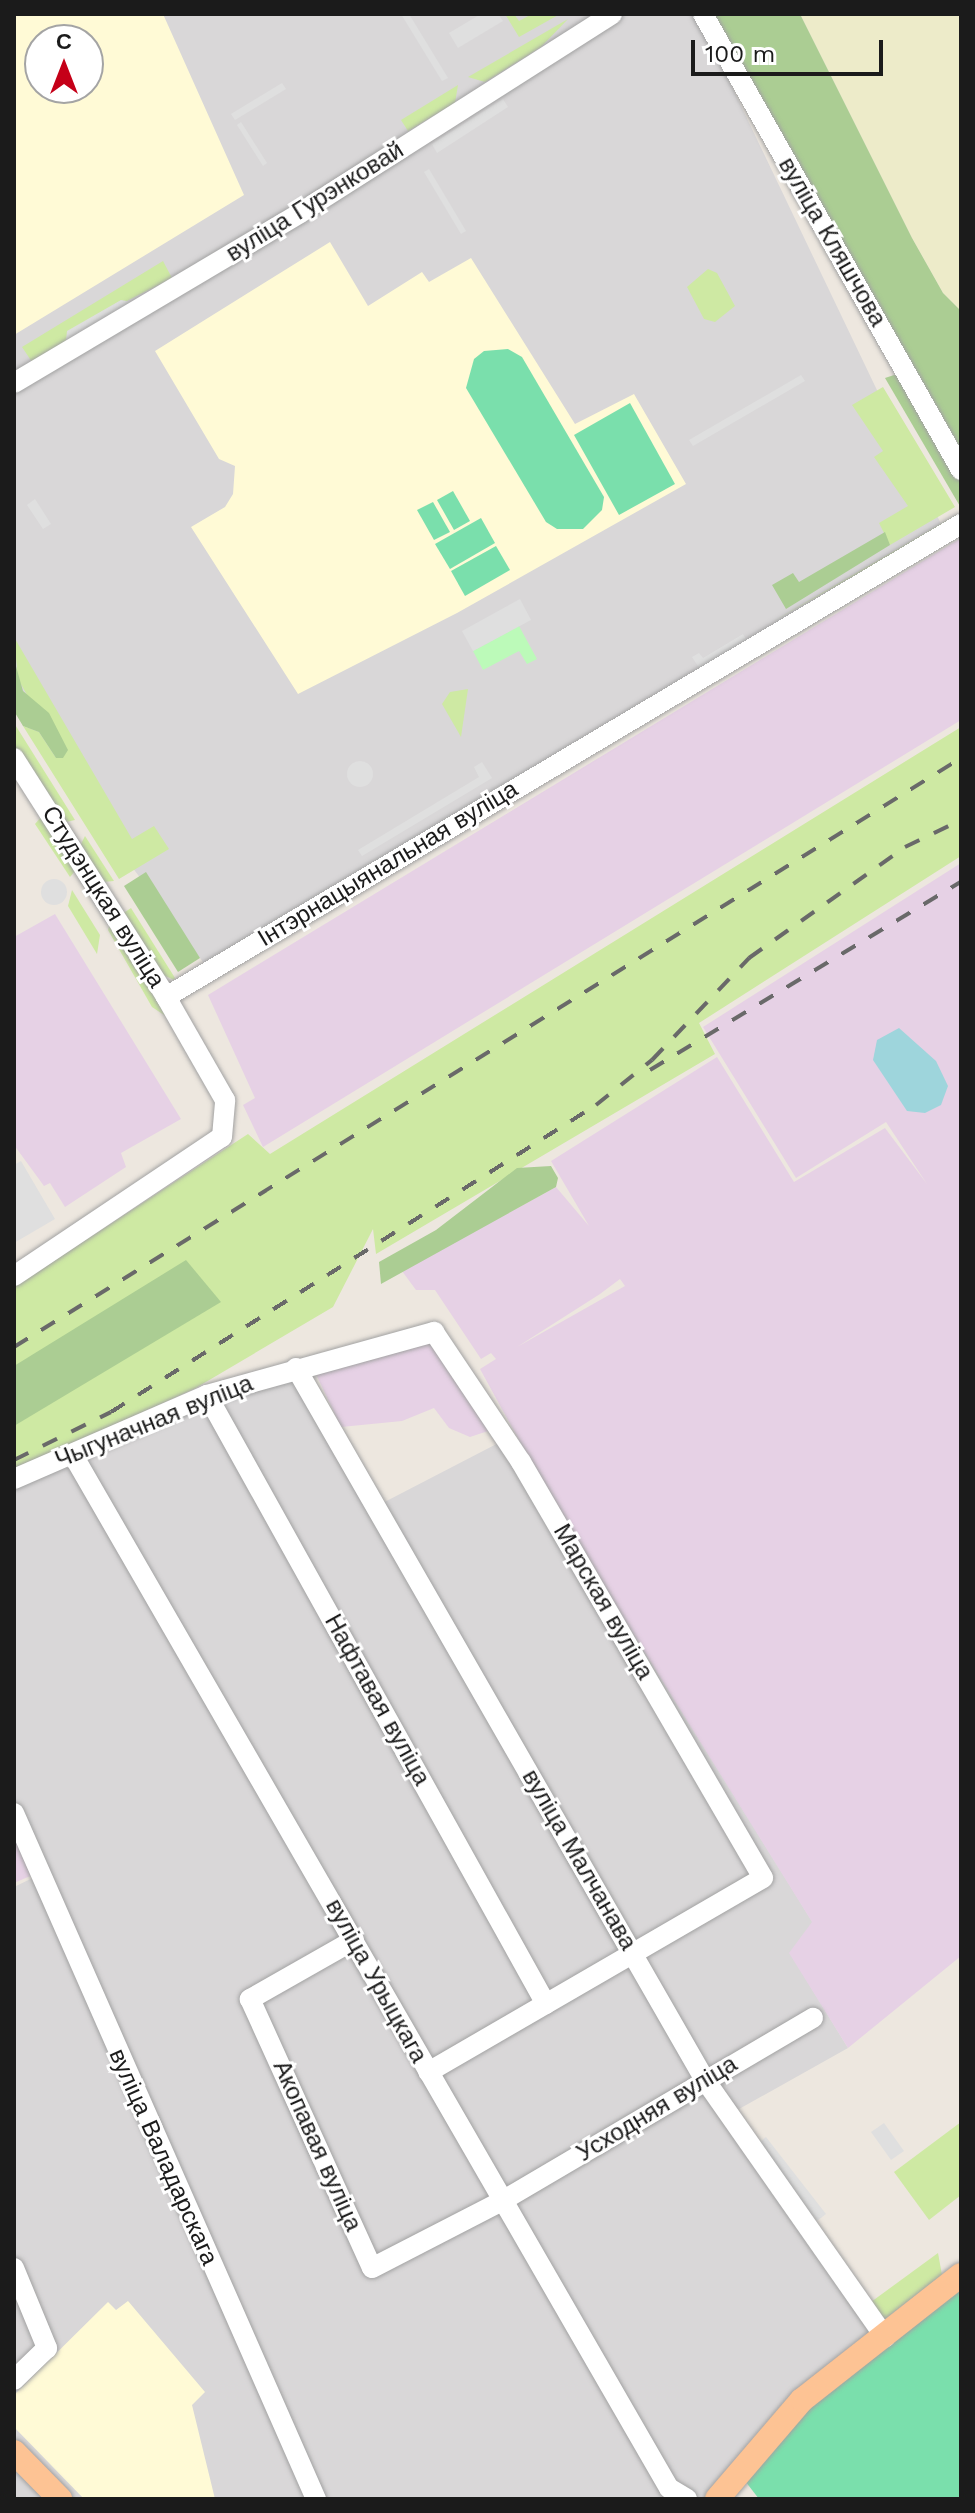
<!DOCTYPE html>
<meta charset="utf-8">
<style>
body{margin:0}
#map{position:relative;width:975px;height:2513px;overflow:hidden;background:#ede7df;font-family:"Work Sans",sans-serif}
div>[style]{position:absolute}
.residential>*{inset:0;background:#d9d7d8}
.industrial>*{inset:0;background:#e6d1e5}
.education>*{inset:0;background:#fffad6}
.farmland>*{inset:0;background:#edebc9}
.grass>*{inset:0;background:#cee9a3}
.forest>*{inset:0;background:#abcd93}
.park>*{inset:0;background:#bcfab9}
.pitch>*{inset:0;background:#7adfac}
.parking>*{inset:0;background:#dfdfdf}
.round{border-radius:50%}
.water>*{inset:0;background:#9ed5dc}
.roads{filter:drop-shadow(0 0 2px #a2a2a2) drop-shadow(0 0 2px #a2a2a2)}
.minor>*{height:20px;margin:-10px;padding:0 10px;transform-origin:10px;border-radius:10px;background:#fff}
.major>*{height:24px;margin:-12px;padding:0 12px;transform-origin:12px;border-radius:12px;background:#fdc394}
.rail>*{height:4px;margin-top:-2px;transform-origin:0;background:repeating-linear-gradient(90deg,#696969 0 16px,transparent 0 32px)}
span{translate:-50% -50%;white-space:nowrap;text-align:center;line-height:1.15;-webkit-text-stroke:6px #fff;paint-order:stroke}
.street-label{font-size:24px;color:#1b1b1b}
.frame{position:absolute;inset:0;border:16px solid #1b1b1b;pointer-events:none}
.north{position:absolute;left:24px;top:24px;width:80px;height:80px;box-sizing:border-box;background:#fff;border:2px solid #a4a4a4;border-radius:50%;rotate:0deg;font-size:22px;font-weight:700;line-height:32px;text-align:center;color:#1b1b1b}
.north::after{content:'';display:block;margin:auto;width:28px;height:36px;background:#c50018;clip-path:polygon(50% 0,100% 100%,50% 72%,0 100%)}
.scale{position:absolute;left:691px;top:40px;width:192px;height:36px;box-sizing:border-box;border:4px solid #1b1b1b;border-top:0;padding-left:10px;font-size:24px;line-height:28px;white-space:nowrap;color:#1b1b1b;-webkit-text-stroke:6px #fff;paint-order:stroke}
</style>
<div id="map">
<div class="residential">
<i style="clip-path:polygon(evenodd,14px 14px,697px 14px,942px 526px,206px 966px,14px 709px,14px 14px,40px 40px,88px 40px,88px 88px,40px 88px,40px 40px)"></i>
<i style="clip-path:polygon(294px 1377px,373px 1508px,512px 1436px,813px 1923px,790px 1953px,848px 2048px,723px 2118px,881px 2336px,713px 2499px,68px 2499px,14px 2440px,14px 1887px,45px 1872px,14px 1801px,14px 1487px,212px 1402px)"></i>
<i style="clip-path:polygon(14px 2461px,51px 2499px,14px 2499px)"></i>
</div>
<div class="industrial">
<i style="clip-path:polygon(961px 538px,961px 720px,263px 1147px,243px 1105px,255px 1098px,208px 995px)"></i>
<i style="clip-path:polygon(evenodd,961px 863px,961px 1956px,848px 2048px,789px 1953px,812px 1922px,565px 1524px,480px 1369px,496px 1359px,491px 1353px,481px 1359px,435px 1290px,416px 1290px,402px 1271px,556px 1187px,589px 1226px,551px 1161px,717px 1057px,794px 1182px,885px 1128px,927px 1184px,886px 1122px,796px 1178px,703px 1027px,961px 863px,620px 1279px,625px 1286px,517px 1347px,600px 1294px,620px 1279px)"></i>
<i style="clip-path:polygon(55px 914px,181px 1119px,121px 1153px,126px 1167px,65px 1207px,50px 1183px,44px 1186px,14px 1145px,14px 937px)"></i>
<i style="clip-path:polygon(430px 1336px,491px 1430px,470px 1437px,449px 1428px,434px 1408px,402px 1421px,341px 1427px,314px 1370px)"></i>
<i style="clip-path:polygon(14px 1825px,35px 1874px,14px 1883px)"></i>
</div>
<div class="education">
<i style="clip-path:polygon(evenodd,14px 14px,163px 14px,244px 195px,14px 335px,14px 14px,40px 40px,88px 40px,88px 88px,40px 88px,40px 40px)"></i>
<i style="clip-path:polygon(330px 242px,368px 306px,422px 272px,429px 282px,471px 258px,575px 424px,634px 394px,686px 484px,457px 613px,298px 694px,191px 527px,225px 507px,233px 494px,235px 466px,219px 459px,155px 351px)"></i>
<i style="clip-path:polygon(128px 2301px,205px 2392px,192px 2405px,215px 2499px,84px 2499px,14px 2427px,14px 2395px,108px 2302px,116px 2310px)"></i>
</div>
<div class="farmland">
<i style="clip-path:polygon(800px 14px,961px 14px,961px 311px,943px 293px,912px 238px)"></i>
</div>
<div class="grass">
<i style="clip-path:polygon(505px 14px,514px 14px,519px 21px,532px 14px,560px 14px,519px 37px)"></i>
<i style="clip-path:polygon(568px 19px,541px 47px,485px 82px,468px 77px)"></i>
<i style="clip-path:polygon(458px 85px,455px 103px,408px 131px,401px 120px)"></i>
<i style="clip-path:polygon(163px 261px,172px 278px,68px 331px,66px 341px,32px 362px,22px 347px)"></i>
<i style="clip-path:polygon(708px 269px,717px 273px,735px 306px,715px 322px,704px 319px,687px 287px)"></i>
<i style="clip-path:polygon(883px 387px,955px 507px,890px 545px,879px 523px,908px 506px,874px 457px,883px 451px,852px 405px)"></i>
<i style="clip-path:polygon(956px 515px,955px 519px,772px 622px)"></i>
<i style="clip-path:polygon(14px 637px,132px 839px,154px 826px,169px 849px,119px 879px,23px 726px,39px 732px,56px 758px,40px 707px,31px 702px,18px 679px)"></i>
<i style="clip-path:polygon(468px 689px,461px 737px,442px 704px,450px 692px)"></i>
<i style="clip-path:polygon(14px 723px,75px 820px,66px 822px,14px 750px)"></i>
<i style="clip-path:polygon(961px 727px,961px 856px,699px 1023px,715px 1054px,376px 1254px,373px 1229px,333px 1307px,194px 1389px,14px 1470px,14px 1287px,248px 1134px,270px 1154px)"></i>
<i style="clip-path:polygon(42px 816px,75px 871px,70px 877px,35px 824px)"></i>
<i style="clip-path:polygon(85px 836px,114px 881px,103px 882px,80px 846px)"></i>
<i style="clip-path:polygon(72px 890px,100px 935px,97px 954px,68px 906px)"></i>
<i style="clip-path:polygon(131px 908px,175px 978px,174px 980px,161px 974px,122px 914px)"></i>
<i style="clip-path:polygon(110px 923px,173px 1021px,152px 1007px,108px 930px)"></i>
<i style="clip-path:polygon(961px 2122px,961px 2195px,929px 2220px,894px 2172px)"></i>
<i style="clip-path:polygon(938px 2253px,942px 2275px,884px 2320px,871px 2302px)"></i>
</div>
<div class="forest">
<i style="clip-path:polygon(712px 14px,800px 14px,912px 238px,943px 293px,961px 311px,961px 449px)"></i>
<i style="clip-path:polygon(897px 374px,961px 479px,961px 508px,885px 378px)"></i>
<i style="clip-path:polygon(885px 532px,890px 545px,786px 609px,772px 585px,793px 573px,799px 582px)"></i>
<i style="clip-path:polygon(14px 659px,23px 691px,49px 713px,68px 750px,63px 758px,56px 758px,39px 732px,23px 726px,14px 711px)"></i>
<i style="clip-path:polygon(146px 872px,200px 958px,178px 972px,124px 886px)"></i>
<i style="clip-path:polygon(551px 1166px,558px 1178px,556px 1187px,381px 1284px,379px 1262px,436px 1230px,517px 1168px)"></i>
<i style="clip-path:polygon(186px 1260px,221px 1302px,14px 1426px,14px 1366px)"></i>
</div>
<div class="park">
<i style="clip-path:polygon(519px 626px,537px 659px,527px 664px,519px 651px,483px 670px,473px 651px)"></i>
</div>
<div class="pitch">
<i style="clip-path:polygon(508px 349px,522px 357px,604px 497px,602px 510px,583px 529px,557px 529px,546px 522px,466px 388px,474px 359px,484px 351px)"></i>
<i style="clip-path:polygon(630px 403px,675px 484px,619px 515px,574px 435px)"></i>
<i style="clip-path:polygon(453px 491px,470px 521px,454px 530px,437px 500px)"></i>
<i style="clip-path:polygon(433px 502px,450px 532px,434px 540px,417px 510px)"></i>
<i style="clip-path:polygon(481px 518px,495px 543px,450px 569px,435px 544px)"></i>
<i style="clip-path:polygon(496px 546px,510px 570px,465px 596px,451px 571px)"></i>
<i style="clip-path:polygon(961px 2280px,961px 2499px,759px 2499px,742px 2477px,788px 2421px)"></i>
</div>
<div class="parking">
<i style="clip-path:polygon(401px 14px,409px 14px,448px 78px,442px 81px)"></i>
<i style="clip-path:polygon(481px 14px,498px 14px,503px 21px,458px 48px,449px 33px)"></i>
<i style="clip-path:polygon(282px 83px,286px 89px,235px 120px,231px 114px)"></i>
<i style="clip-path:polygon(503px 99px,508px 107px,437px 153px,432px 144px)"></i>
<i style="clip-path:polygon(241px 122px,267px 163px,263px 166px,237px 125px)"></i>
<i style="clip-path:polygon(429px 169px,466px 231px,461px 234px,424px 172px)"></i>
<i style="clip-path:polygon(121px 300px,132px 302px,66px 341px,67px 331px)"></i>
<i style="clip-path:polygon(801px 375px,805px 381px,693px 446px,689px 440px)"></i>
<i style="clip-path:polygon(35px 499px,51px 524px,43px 529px,27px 505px)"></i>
<i style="clip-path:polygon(520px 599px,531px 620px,473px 651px,462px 631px)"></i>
<i style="clip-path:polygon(743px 634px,747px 641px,700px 669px,692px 657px,699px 653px,703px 658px)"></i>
<i class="round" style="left:347px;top:761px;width:26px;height:26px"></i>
<i style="clip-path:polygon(482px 762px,492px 778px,362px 856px,358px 850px,479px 777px,474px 767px)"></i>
<i class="round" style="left:41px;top:879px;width:26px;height:26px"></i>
<i style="clip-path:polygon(21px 1161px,55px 1219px,14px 1243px,14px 1165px)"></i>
<i style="clip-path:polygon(884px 2123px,904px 2151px,891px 2160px,871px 2132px)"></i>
<i style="clip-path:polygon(766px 2137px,826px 2214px,817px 2221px,757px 2144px)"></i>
</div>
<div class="water">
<i style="clip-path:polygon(899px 1028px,936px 1061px,948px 1086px,941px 1105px,925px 1113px,907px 1111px,873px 1060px,877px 1040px)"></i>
</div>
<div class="roads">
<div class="minor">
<i style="left:703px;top:14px;width:524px;rotate:60.5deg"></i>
<i style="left:14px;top:383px;width:333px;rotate:-30.7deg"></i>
<i style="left:300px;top:213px;width:370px;rotate:-32.5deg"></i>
<i style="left:14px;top:758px;width:283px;rotate:57.5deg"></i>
<i style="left:14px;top:1276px;width:250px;rotate:-33.8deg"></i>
<i style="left:222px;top:1137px;width:37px;rotate:-85deg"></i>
<i style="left:225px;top:1100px;width:119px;rotate:-119.8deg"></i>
<i style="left:166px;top:997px;width:925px;rotate:-30.75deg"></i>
<i style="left:296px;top:1368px;width:821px;rotate:60.13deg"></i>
<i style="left:705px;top:2080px;width:314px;rotate:55deg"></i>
<i style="left:207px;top:1395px;width:697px;rotate:60.9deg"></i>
<i style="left:73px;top:1455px;width:1193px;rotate:60.02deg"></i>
<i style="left:669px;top:2488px;width:21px;rotate:31deg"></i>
<i style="left:14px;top:1479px;width:210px;rotate:-23.5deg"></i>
<i style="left:207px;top:1395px;width:236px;rotate:-15.5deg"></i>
<i style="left:434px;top:1332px;width:156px;rotate:56.2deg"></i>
<i style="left:521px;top:1462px;width:481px;rotate:59.8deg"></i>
<i style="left:763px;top:1878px;width:387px;rotate:149.9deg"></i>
<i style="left:14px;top:1813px;width:750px;rotate:66.24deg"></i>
<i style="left:354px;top:1940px;width:120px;rotate:150.4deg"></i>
<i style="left:250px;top:1999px;width:295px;rotate:65.6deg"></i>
<i style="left:372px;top:2268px;width:146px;rotate:-27.3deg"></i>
<i style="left:502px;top:2201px;width:361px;rotate:-30.5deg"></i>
<i style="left:14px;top:2268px;width:87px;rotate:67.6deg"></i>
<i style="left:47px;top:2348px;width:46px;rotate:135.9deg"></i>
</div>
<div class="major">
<i style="left:14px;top:2452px;width:66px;rotate:45.6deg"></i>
<i style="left:717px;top:2499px;width:130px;rotate:-49.4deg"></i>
<i style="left:802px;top:2400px;width:202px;rotate:-38.2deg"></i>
</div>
</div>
<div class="rail">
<i style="left:650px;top:1070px;width:363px;rotate:-31.2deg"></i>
<i style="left:14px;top:1347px;width:1115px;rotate:-31.88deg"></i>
<i style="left:14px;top:1460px;width:108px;rotate:-26.3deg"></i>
<i style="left:111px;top:1412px;width:574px;rotate:-32.33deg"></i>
<i style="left:596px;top:1105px;width:72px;rotate:-38.8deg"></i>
<i style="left:652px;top:1060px;width:141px;rotate:-46.4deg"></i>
<i style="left:749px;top:958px;width:191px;rotate:-35.4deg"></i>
<i style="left:905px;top:847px;width:62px;rotate:-25.7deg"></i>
</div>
<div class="street-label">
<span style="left:315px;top:202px;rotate:-32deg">вуліца Гурэнковай</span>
<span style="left:832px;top:242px;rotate:60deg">вуліца Кляшчова</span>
<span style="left:388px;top:864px;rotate:-31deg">Інтэрнацыянальная вуліца</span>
<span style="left:103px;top:897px;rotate:58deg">Студэнцкая вуліца</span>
<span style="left:154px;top:1422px;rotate:-22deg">Чыгуначная вуліца</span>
<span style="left:603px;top:1602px;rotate:60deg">Марская вуліца</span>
<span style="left:377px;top:1700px;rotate:61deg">Нафтавая вуліца</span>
<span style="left:579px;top:1860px;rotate:60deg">вуліца Малчанава</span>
<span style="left:376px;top:1981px;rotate:61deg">вуліца Урыцкага</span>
<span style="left:657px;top:2109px;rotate:-31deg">Усходняя вуліца</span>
<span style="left:317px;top:2146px;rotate:66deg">Акопавая вуліца</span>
<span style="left:163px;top:2157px;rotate:66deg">вуліца Валадарскага</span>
</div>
<div class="frame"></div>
<div class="north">С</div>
<div class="scale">100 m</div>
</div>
